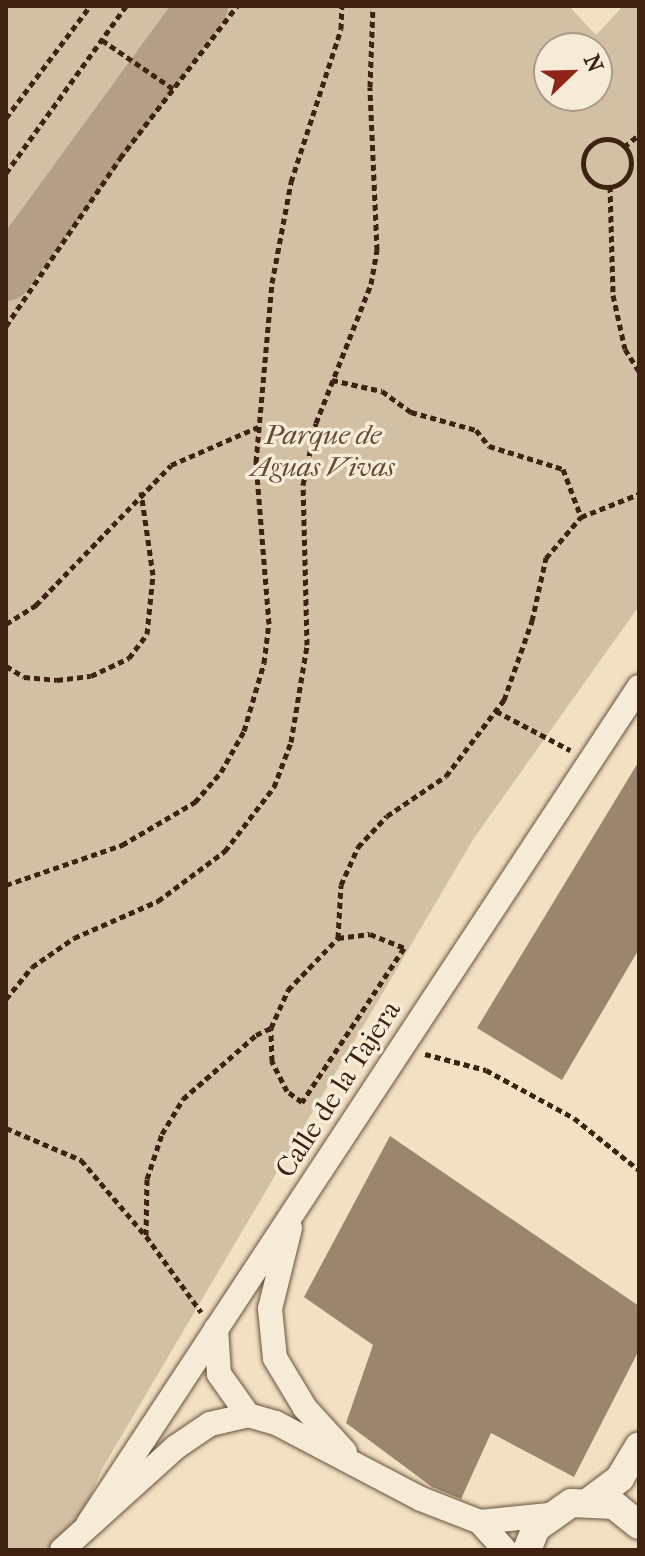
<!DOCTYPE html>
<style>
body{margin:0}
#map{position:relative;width:645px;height:1556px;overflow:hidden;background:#f1e0c2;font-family:"IM FELL French Canon",serif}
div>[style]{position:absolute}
.green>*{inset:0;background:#d2c0a4}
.river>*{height:52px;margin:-26px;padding:0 26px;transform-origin:26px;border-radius:26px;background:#b49f86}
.building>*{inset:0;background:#9b856d}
.path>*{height:5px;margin-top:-2.5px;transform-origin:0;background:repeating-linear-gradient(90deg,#3d2211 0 6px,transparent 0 10px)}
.path>.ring{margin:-2.5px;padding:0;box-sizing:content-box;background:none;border:5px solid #3d2211;border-radius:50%}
.roads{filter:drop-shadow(0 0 2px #6a523d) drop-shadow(0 0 2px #6a523d)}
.minor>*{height:24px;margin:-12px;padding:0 12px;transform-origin:12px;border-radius:12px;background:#f6ebd7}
.tertiary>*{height:28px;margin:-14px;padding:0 14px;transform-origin:14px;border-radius:14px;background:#f6ebd7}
span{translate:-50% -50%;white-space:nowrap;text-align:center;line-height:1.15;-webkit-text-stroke:7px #f6ebd7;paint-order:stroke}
.park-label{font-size:28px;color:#624a36;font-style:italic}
.street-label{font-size:28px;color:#3d2211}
.frame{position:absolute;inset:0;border:8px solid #3d2211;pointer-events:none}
.north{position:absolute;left:533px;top:32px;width:80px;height:80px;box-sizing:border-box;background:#f6ebd7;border:2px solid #ac9b88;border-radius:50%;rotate:67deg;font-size:22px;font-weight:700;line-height:32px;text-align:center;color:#3d2211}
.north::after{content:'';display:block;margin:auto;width:28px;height:36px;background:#8f2418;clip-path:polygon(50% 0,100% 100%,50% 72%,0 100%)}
</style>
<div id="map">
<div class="green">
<i style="clip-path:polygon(evenodd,6px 6px,569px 6px,596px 35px,623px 6px,639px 6px,639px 606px,474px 838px,102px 1469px,71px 1542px,57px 1550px,6px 1550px,6px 6px,549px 48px,597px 48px,597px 96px,549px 96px,549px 48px)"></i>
</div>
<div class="river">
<i style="left:6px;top:275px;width:333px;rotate:-53.9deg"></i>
</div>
<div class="building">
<i style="clip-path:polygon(639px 761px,639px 949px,562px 1080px,477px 1028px)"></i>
<i style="clip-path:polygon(390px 1136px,639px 1306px,639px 1350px,574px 1477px,491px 1433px,461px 1499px,432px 1487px,346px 1423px,373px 1345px,304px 1297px)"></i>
</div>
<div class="path">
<i style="left:102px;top:40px;width:88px;rotate:34.4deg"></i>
<i style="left:6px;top:118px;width:140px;rotate:-53.1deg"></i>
<i class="ring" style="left:583px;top:139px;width:43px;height:43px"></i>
<i style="left:624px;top:147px;width:19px;rotate:-39deg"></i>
<i style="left:6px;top:173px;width:206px;rotate:-54.3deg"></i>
<i style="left:610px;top:186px;width:109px;rotate:88.4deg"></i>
<i style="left:613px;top:295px;width:55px;rotate:77.5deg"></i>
<i style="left:625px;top:349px;width:26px;rotate:58deg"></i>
<i style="left:6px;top:326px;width:203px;rotate:-55.8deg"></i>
<i style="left:120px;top:158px;width:192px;rotate:-52.4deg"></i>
<i style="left:332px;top:380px;width:51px;rotate:12.4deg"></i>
<i style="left:382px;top:391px;width:36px;rotate:36deg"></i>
<i style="left:411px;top:412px;width:67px;rotate:15.5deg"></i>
<i style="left:476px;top:430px;width:21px;rotate:51deg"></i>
<i style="left:489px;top:446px;width:77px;rotate:17.3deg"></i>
<i style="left:563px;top:469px;width:51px;rotate:69.4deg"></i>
<i style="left:6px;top:624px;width:36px;rotate:-32deg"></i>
<i style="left:36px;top:605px;width:194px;rotate:-46deg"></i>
<i style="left:171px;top:465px;width:95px;rotate:-23.6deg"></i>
<i style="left:6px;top:666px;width:21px;rotate:31deg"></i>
<i style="left:24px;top:677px;width:33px;rotate:5deg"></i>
<i style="left:57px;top:680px;width:34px;rotate:-7deg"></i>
<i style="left:91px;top:676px;width:42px;rotate:-25.3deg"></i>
<i style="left:129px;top:658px;width:30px;rotate:-53deg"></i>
<i style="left:147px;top:634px;width:59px;rotate:-84.2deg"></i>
<i style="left:153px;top:575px;width:84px;rotate:-98.2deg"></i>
<i style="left:496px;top:711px;width:84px;rotate:27.8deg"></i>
<i style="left:6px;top:885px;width:123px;rotate:-19deg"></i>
<i style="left:122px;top:845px;width:85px;rotate:-30.5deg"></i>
<i style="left:195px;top:802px;width:40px;rotate:-49deg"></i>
<i style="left:221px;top:772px;width:47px;rotate:-60.7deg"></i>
<i style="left:244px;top:731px;width:71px;rotate:-73.6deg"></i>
<i style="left:264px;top:663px;width:39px;rotate:-83deg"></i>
<i style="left:269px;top:624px;width:163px;rotate:-94.6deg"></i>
<i style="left:256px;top:462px;width:180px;rotate:-84.9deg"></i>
<i style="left:272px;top:283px;width:103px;rotate:-79.3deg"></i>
<i style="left:291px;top:182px;width:161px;rotate:-71.9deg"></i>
<i style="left:341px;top:29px;width:23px;rotate:-88deg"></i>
<i style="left:370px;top:934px;width:37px;rotate:22deg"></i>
<i style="left:404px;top:948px;width:185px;rotate:123.5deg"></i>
<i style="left:302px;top:1102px;width:19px;rotate:-144deg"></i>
<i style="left:287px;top:1091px;width:34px;rotate:-117deg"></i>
<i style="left:272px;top:1061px;width:33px;rotate:-92deg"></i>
<i style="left:271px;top:1028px;width:42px;rotate:-65.9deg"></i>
<i style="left:288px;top:990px;width:72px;rotate:-46.1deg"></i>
<i style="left:338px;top:938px;width:32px;rotate:-7deg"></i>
<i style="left:338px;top:938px;width:53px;rotate:-86.8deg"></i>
<i style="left:341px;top:885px;width:42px;rotate:-65.9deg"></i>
<i style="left:358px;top:847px;width:42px;rotate:-46.9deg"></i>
<i style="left:387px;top:816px;width:71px;rotate:-34.1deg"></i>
<i style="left:446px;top:776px;width:96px;rotate:-52.7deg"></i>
<i style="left:504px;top:700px;width:84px;rotate:-70.5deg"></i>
<i style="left:532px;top:621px;width:65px;rotate:-77.5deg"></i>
<i style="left:546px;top:558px;width:54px;rotate:-49.5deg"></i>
<i style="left:581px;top:517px;width:62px;rotate:-21.6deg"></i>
<i style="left:6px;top:999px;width:41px;rotate:-50.9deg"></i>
<i style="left:32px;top:967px;width:51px;rotate:-34.6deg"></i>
<i style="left:74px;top:938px;width:92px;rotate:-23.8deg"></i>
<i style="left:158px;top:901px;width:84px;rotate:-36.7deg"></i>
<i style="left:225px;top:851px;width:81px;rotate:-52.6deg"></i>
<i style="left:274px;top:787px;width:48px;rotate:-69.3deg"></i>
<i style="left:291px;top:742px;width:98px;rotate:-80.6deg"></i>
<i style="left:307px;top:645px;width:160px;rotate:-91.4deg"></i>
<i style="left:303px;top:485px;width:63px;rotate:-78.2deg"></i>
<i style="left:316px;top:423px;width:149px;rotate:-68.4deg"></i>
<i style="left:371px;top:284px;width:35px;rotate:-80deg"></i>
<i style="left:377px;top:250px;width:163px;rotate:-92.5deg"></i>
<i style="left:370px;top:87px;width:81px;rotate:-87.9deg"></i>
<i style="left:425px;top:1054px;width:63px;rotate:14.7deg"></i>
<i style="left:486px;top:1070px;width:100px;rotate:28.6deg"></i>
<i style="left:574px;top:1118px;width:83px;rotate:38.7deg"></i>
<i style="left:6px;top:1128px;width:82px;rotate:23.1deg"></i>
<i style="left:81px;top:1160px;width:100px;rotate:49.5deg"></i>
<i style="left:146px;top:1236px;width:94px;rotate:54.1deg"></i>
<i style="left:146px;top:1235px;width:56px;rotate:-89deg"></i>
<i style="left:147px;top:1179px;width:47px;rotate:-71.6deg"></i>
<i style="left:162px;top:1134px;width:41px;rotate:-59deg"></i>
<i style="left:183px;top:1099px;width:97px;rotate:-41.2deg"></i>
<i style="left:256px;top:1035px;width:17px;rotate:-25deg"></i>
</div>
<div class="roads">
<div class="minor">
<i style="left:290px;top:1228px;width:83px;rotate:103.9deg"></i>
<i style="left:270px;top:1309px;width:49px;rotate:84.2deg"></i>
<i style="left:275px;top:1358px;width:58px;rotate:59deg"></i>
<i style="left:305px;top:1408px;width:59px;rotate:47.7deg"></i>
<i style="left:216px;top:1329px;width:45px;rotate:86.2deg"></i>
<i style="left:219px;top:1374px;width:50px;rotate:54.7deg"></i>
<i style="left:88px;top:1524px;width:1002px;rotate:-56.64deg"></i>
<i style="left:62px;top:1550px;width:154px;rotate:-42.1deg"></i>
<i style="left:176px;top:1447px;width:41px;rotate:-34.1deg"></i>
<i style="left:210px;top:1424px;width:39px;rotate:-13deg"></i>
<i style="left:248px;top:1415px;width:29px;rotate:16deg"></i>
<i style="left:276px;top:1423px;width:164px;rotate:27.7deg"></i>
<i style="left:421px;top:1499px;width:63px;rotate:21.3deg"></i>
<i style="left:505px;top:1550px;width:38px;rotate:-132deg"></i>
<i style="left:480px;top:1522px;width:69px;rotate:-5.8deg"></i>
</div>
<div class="tertiary">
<i style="left:590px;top:1501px;width:38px;rotate:-37deg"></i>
<i style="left:620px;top:1478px;width:37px;rotate:-59deg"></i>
<i style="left:527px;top:1550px;width:24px;rotate:-68deg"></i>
<i style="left:536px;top:1528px;width:43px;rotate:-35.5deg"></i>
<i style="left:571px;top:1503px;width:43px;rotate:2.7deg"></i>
<i style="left:614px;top:1505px;width:32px;rotate:39deg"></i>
</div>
</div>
<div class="park-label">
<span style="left:323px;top:451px">Parque de<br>Aguas Vivas</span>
</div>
<div class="street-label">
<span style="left:338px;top:1089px;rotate:-57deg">Calle de la Tajera</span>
</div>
<div class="frame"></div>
<div class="north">N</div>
</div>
